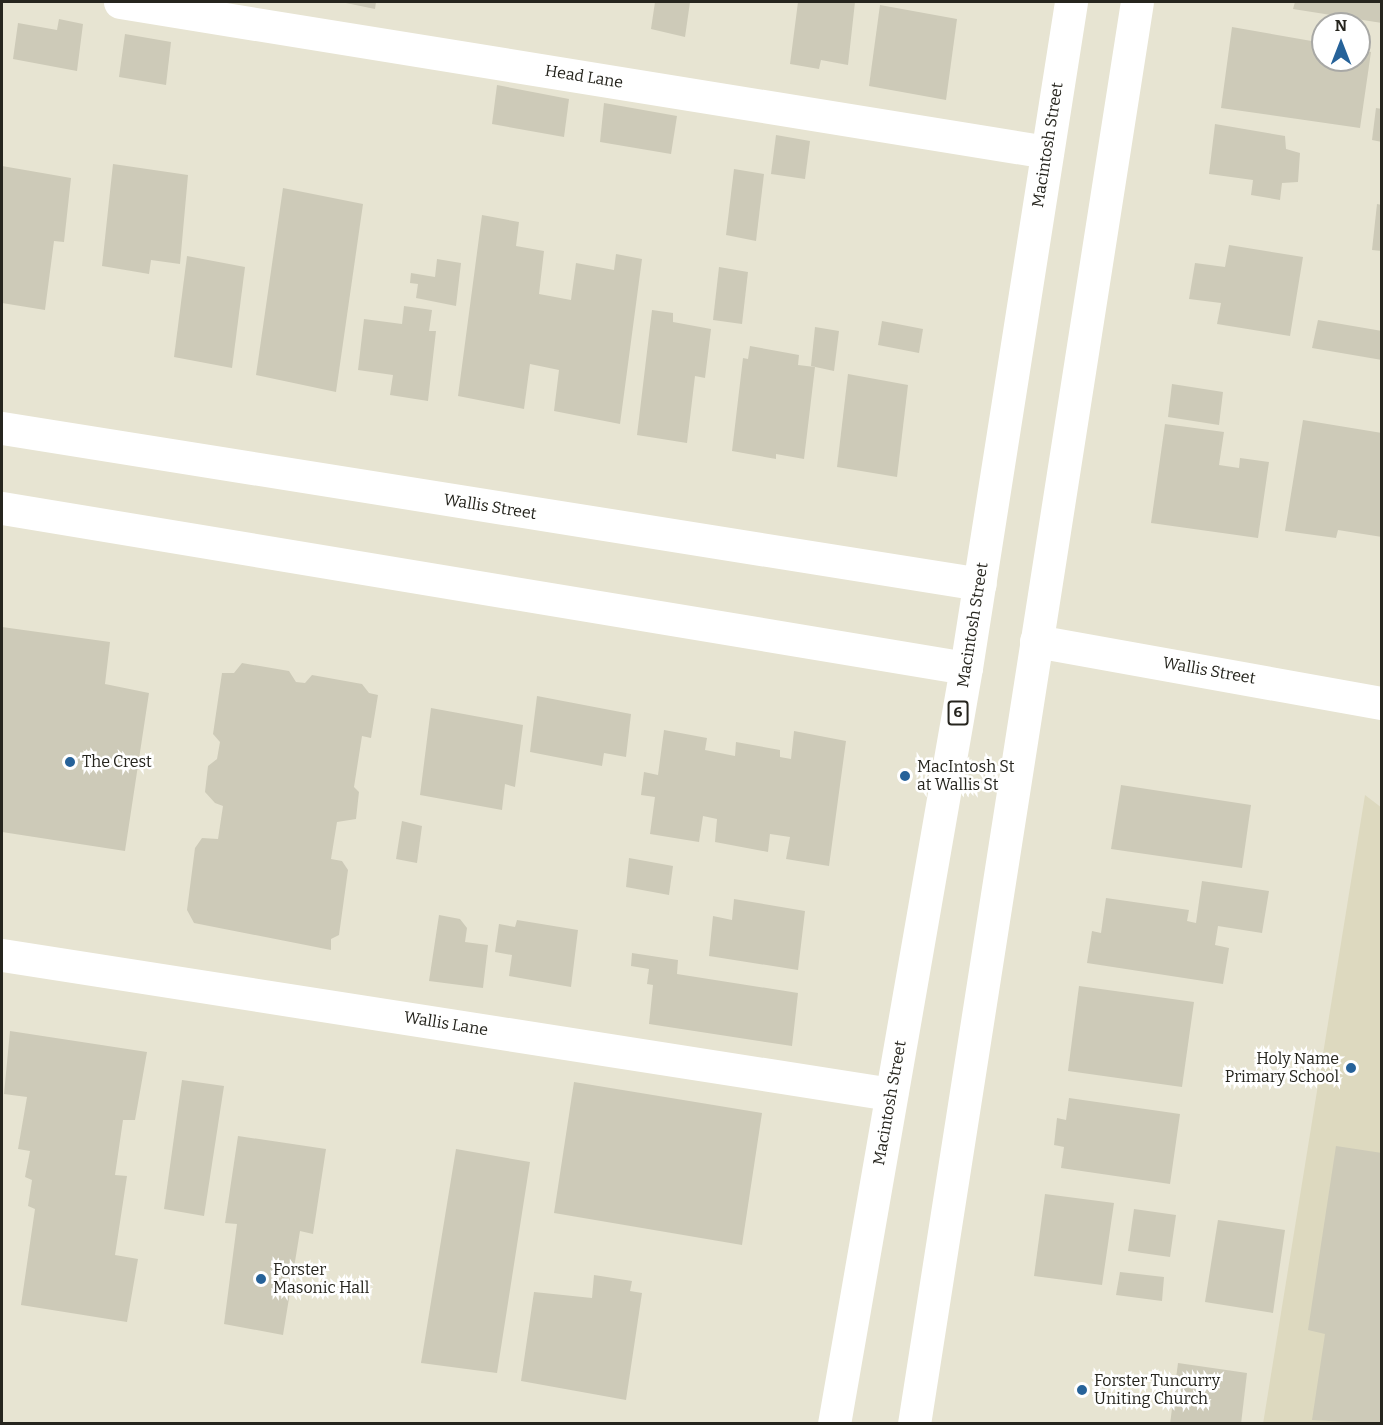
<!DOCTYPE html>
<style>
body{margin:0}
#map{position:relative;width:1383px;height:1425px;overflow:hidden;background:#e7e4d2;font-family:Bitter,serif}
div>[style]{position:absolute}
.built>*{inset:0;background:#ddd9bf}
.building>*{inset:0;background:#cdcab8}
.minor>*{height:33px;margin:-16.5px;padding:0 16.5px;transform-origin:16.5px;border-radius:16.5px;background:#fff}
.major>*{height:33px;margin:-16.5px;padding:0 16.5px;transform-origin:16.5px;border-radius:16.5px;background:#fff}
.dots>*{width:16px;height:16px;translate:-50% -50%;box-sizing:border-box;border:3px solid #fff;border-radius:50%}
span{translate:-50% -50%;white-space:nowrap;text-align:center;line-height:1.15;-webkit-text-stroke:5px #fff;paint-order:stroke}
.shield-label span{padding:2px 4px;background:#fff;border:2px solid;border-radius:4px;-webkit-text-stroke-width:0}
.shield-label{font-size:15px;color:#26251e;font-weight:700}
.street-label{font-size:16px;color:#26251e}
.poi-label{font-size:16px;color:#26251e}
.left{translate:0 -50%;text-align:left}
.right{translate:-100% -50%;text-align:right}
.frame{position:absolute;inset:0;border:3px solid #26251e;pointer-events:none}
.north{position:absolute;left:1311px;top:12px;width:60px;height:60px;box-sizing:border-box;background:#fff;border:2px solid #a8a8a5;border-radius:50%;rotate:0deg;font-size:16px;font-weight:700;line-height:24px;text-align:center;color:#26251e}
.north::after{content:'';display:block;margin:auto;width:21px;height:27px;background:#266299;clip-path:polygon(50% 0,100% 100%,50% 72%,0 100%)}
</style>
<div id="map">
<div class="built">
<i style="clip-path:polygon(1365px 795px,1382px 808px,1381px 1423px,1263px 1424px)"></i>
</div>
<div class="building">
<i style="clip-path:polygon(341px 2px,376px 2px,375px 9px)"></i>
<i style="clip-path:polygon(655px 2px,690px 2px,685px 37px,651px 29px)"></i>
<i style="clip-path:polygon(798px 2px,855px 2px,848px 65px,821px 60px,819px 69px,790px 64px)"></i>
<i style="clip-path:polygon(1295px 2px,1382px 2px,1382px 23px,1293px 9px)"></i>
<i style="clip-path:polygon(880px 5px,957px 19px,946px 100px,869px 86px)"></i>
<i style="clip-path:polygon(59px 19px,83px 24px,77px 71px,13px 59px,18px 23px,57px 30px)"></i>
<i style="clip-path:polygon(1232px 27px,1323px 43px,1323px 60px,1359px 60px,1359px 50px,1371px 52px,1360px 128px,1221px 108px)"></i>
<i style="clip-path:polygon(125px 34px,171px 42px,166px 85px,119px 77px)"></i>
<i style="clip-path:polygon(497px 85px,569px 99px,564px 137px,492px 124px)"></i>
<i style="clip-path:polygon(604px 103px,677px 116px,671px 154px,600px 142px)"></i>
<i style="clip-path:polygon(1376px 108px,1382px 109px,1382px 142px,1372px 140px)"></i>
<i style="clip-path:polygon(1215px 124px,1285px 136px,1286px 149px,1300px 153px,1298px 182px,1282px 183px,1280px 200px,1251px 195px,1253px 180px,1209px 174px)"></i>
<i style="clip-path:polygon(776px 135px,810px 141px,805px 179px,771px 174px)"></i>
<i style="clip-path:polygon(113px 164px,188px 175px,180px 264px,151px 260px,149px 274px,102px 266px)"></i>
<i style="clip-path:polygon(2px 166px,71px 178px,64px 242px,54px 241px,45px 310px,2px 303px)"></i>
<i style="clip-path:polygon(734px 169px,764px 174px,756px 241px,726px 235px)"></i>
<i style="clip-path:polygon(283px 188px,363px 204px,336px 392px,256px 375px)"></i>
<i style="clip-path:polygon(1377px 204px,1382px 205px,1382px 251px,1372px 250px)"></i>
<i style="clip-path:polygon(482px 215px,519px 222px,516px 246px,544px 251px,539px 294px,571px 300px,576px 263px,614px 270px,616px 254px,642px 259px,620px 424px,554px 411px,559px 370px,530px 364px,524px 409px,458px 396px)"></i>
<i style="clip-path:polygon(1229px 245px,1303px 257px,1290px 336px,1217px 324px,1221px 303px,1189px 299px,1195px 263px,1225px 267px)"></i>
<i style="clip-path:polygon(187px 256px,245px 267px,232px 368px,174px 357px)"></i>
<i style="clip-path:polygon(437px 259px,461px 263px,456px 306px,416px 298px,418px 284px,410px 283px,411px 273px,435px 277px)"></i>
<i style="clip-path:polygon(719px 267px,748px 272px,742px 324px,713px 320px)"></i>
<i style="clip-path:polygon(404px 306px,432px 310px,429px 331px,436px 331px,428px 401px,390px 395px,393px 375px,358px 370px,364px 319px,402px 324px)"></i>
<i style="clip-path:polygon(652px 310px,673px 313px,673px 322px,711px 329px,705px 378px,695px 376px,687px 443px,637px 435px)"></i>
<i style="clip-path:polygon(1318px 320px,1382px 331px,1382px 360px,1312px 348px)"></i>
<i style="clip-path:polygon(882px 321px,923px 329px,919px 353px,878px 345px)"></i>
<i style="clip-path:polygon(815px 327px,839px 331px,834px 371px,811px 366px)"></i>
<i style="clip-path:polygon(750px 346px,799px 355px,798px 365px,815px 367px,804px 459px,776px 454px,776px 459px,732px 451px,743px 358px,748px 359px)"></i>
<i style="clip-path:polygon(848px 374px,908px 385px,897px 477px,837px 467px)"></i>
<i style="clip-path:polygon(1172px 384px,1223px 392px,1219px 425px,1168px 417px)"></i>
<i style="clip-path:polygon(1303px 420px,1382px 433px,1382px 537px,1338px 530px,1336px 538px,1285px 531px)"></i>
<i style="clip-path:polygon(1165px 424px,1224px 432px,1219px 465px,1239px 468px,1240px 458px,1269px 462px,1258px 538px,1151px 523px)"></i>
<i style="clip-path:polygon(2px 627px,110px 642px,105px 684px,149px 693px,125px 851px,2px 832px)"></i>
<i style="clip-path:polygon(242px 663px,289px 671px,296px 682px,305px 683px,312px 675px,362px 684px,369px 693px,378px 695px,371px 738px,362px 736px,354px 787px,359px 792px,356px 819px,337px 822px,331px 859px,342px 861px,348px 870px,339px 935px,331px 939px,331px 950px,194px 923px,187px 910px,195px 848px,202px 838px,218px 839px,223px 806px,215px 803px,205px 792px,208px 766px,217px 759px,220px 742px,213px 734px,222px 673px,234px 673px)"></i>
<i style="clip-path:polygon(537px 696px,631px 714px,626px 757px,604px 753px,602px 766px,530px 752px)"></i>
<i style="clip-path:polygon(431px 708px,523px 725px,515px 787px,505px 784px,502px 810px,420px 795px)"></i>
<i style="clip-path:polygon(664px 730px,707px 738px,705px 750px,735px 756px,736px 742px,780px 750px,780px 757px,791px 759px,794px 731px,846px 741px,829px 866px,786px 859px,790px 837px,770px 834px,768px 852px,715px 842px,717px 819px,703px 816px,699px 842px,650px 834px,655px 797px,641px 795px,644px 772px,658px 775px)"></i>
<i style="clip-path:polygon(1121px 785px,1251px 805px,1242px 868px,1111px 849px)"></i>
<i style="clip-path:polygon(402px 821px,422px 826px,417px 863px,396px 859px)"></i>
<i style="clip-path:polygon(629px 858px,673px 866px,669px 895px,626px 887px)"></i>
<i style="clip-path:polygon(1202px 881px,1269px 891px,1262px 933px,1218px 926px,1215px 945px,1229px 948px,1223px 984px,1087px 963px,1092px 931px,1101px 933px,1106px 898px,1189px 910px,1187px 921px,1196px 923px)"></i>
<i style="clip-path:polygon(734px 899px,805px 911px,798px 970px,709px 956px,713px 916px,732px 920px)"></i>
<i style="clip-path:polygon(439px 915px,460px 919px,467px 928px,465px 942px,488px 945px,483px 988px,429px 981px)"></i>
<i style="clip-path:polygon(517px 920px,578px 930px,571px 987px,509px 976px,512px 955px,495px 952px,499px 924px,515px 927px)"></i>
<i style="clip-path:polygon(632px 953px,678px 960px,677px 974px,798px 993px,792px 1046px,649px 1024px,653px 985px,647px 984px,649px 969px,631px 966px)"></i>
<i style="clip-path:polygon(1079px 986px,1194px 1002px,1182px 1087px,1068px 1071px)"></i>
<i style="clip-path:polygon(10px 1031px,147px 1052px,135px 1120px,123px 1120px,115px 1175px,127px 1176px,115px 1255px,138px 1259px,127px 1322px,21px 1305px,35px 1209px,28px 1206px,32px 1180px,25px 1177px,30px 1151px,18px 1149px,27px 1097px,4px 1094px)"></i>
<i style="clip-path:polygon(182px 1080px,224px 1086px,204px 1216px,164px 1209px)"></i>
<i style="clip-path:polygon(574px 1082px,762px 1113px,742px 1245px,554px 1213px)"></i>
<i style="clip-path:polygon(1069px 1098px,1180px 1114px,1170px 1184px,1061px 1168px,1064px 1147px,1054px 1145px,1057px 1118px,1066px 1120px)"></i>
<i style="clip-path:polygon(238px 1136px,326px 1149px,313px 1234px,300px 1231px,283px 1335px,224px 1324px,237px 1224px,225px 1223px)"></i>
<i style="clip-path:polygon(1336px 1146px,1382px 1153px,1382px 1424px,1312px 1420px,1325px 1334px,1308px 1330px)"></i>
<i style="clip-path:polygon(456px 1149px,530px 1162px,497px 1373px,421px 1363px)"></i>
<i style="clip-path:polygon(1045px 1194px,1114px 1203px,1102px 1285px,1034px 1276px)"></i>
<i style="clip-path:polygon(1134px 1209px,1176px 1215px,1170px 1257px,1128px 1251px)"></i>
<i style="clip-path:polygon(1218px 1220px,1285px 1230px,1273px 1313px,1205px 1302px)"></i>
<i style="clip-path:polygon(1120px 1272px,1164px 1277px,1162px 1301px,1116px 1295px)"></i>
<i style="clip-path:polygon(594px 1275px,632px 1281px,630px 1291px,642px 1293px,626px 1400px,521px 1381px,534px 1292px,592px 1298px)"></i>
<i style="clip-path:polygon(1178px 1363px,1247px 1373px,1241px 1424px,1170px 1424px)"></i>
</div>
<div class="minor">
<i style="left:120px;top:2px;width:939px;rotate:9.19deg"></i>
<i style="left:2px;top:428px;width:990px;rotate:9.06deg"></i>
<i style="left:2px;top:508px;width:977px;rotate:9.42deg"></i>
<i style="left:1036px;top:641px;width:352px;rotate:10.2deg"></i>
<i style="left:2px;top:955px;width:900px;rotate:8.89deg"></i>
</div>
<div class="major">
<i style="left:834px;top:1424px;width:767px;rotate:-80.1deg"></i>
<i style="left:966px;top:668px;width:674px;rotate:-81.04deg"></i>
<i style="left:914px;top:1424px;width:1439px;rotate:-81.09deg"></i>
</div>
<div class="dots">
<i style="left:70px;top:762px;background:#266299"></i>
<i style="left:905px;top:776px;background:#266299"></i>
<i style="left:1351px;top:1068px;background:#266299"></i>
<i style="left:261px;top:1279px;background:#266299"></i>
<i style="left:1082px;top:1390px;background:#266299"></i>
</div>
<div class="shield-label">
<span style="left:958px;top:713px">6</span>
</div>
<div class="street-label">
<span style="left:584px;top:77px;rotate:9deg">Head Lane</span>
<span style="left:1048px;top:145px;rotate:-81deg">Macintosh Street</span>
<span style="left:490px;top:507px;rotate:9deg">Wallis Street</span>
<span style="left:973px;top:625px;rotate:-81deg">Macintosh Street</span>
<span style="left:1209px;top:671px;rotate:10deg">Wallis Street</span>
<span style="left:446px;top:1024px;rotate:9deg">Wallis Lane</span>
<span style="left:890px;top:1103px;rotate:-80deg">Macintosh Street</span>
</div>
<div class="poi-label">
<span class="left" style="left:82px;top:762px">The Crest</span>
<span class="left" style="left:917px;top:776px">MacIntosh St<br>at Wallis St</span>
<span class="right" style="left:1339px;top:1068px">Holy Name<br>Primary School</span>
<span class="left" style="left:273px;top:1279px">Forster<br>Masonic Hall</span>
<span class="left" style="left:1094px;top:1390px">Forster Tuncurry<br>Uniting Church</span>
</div>
<div class="frame"></div>
<div class="north">N</div>
</div>
